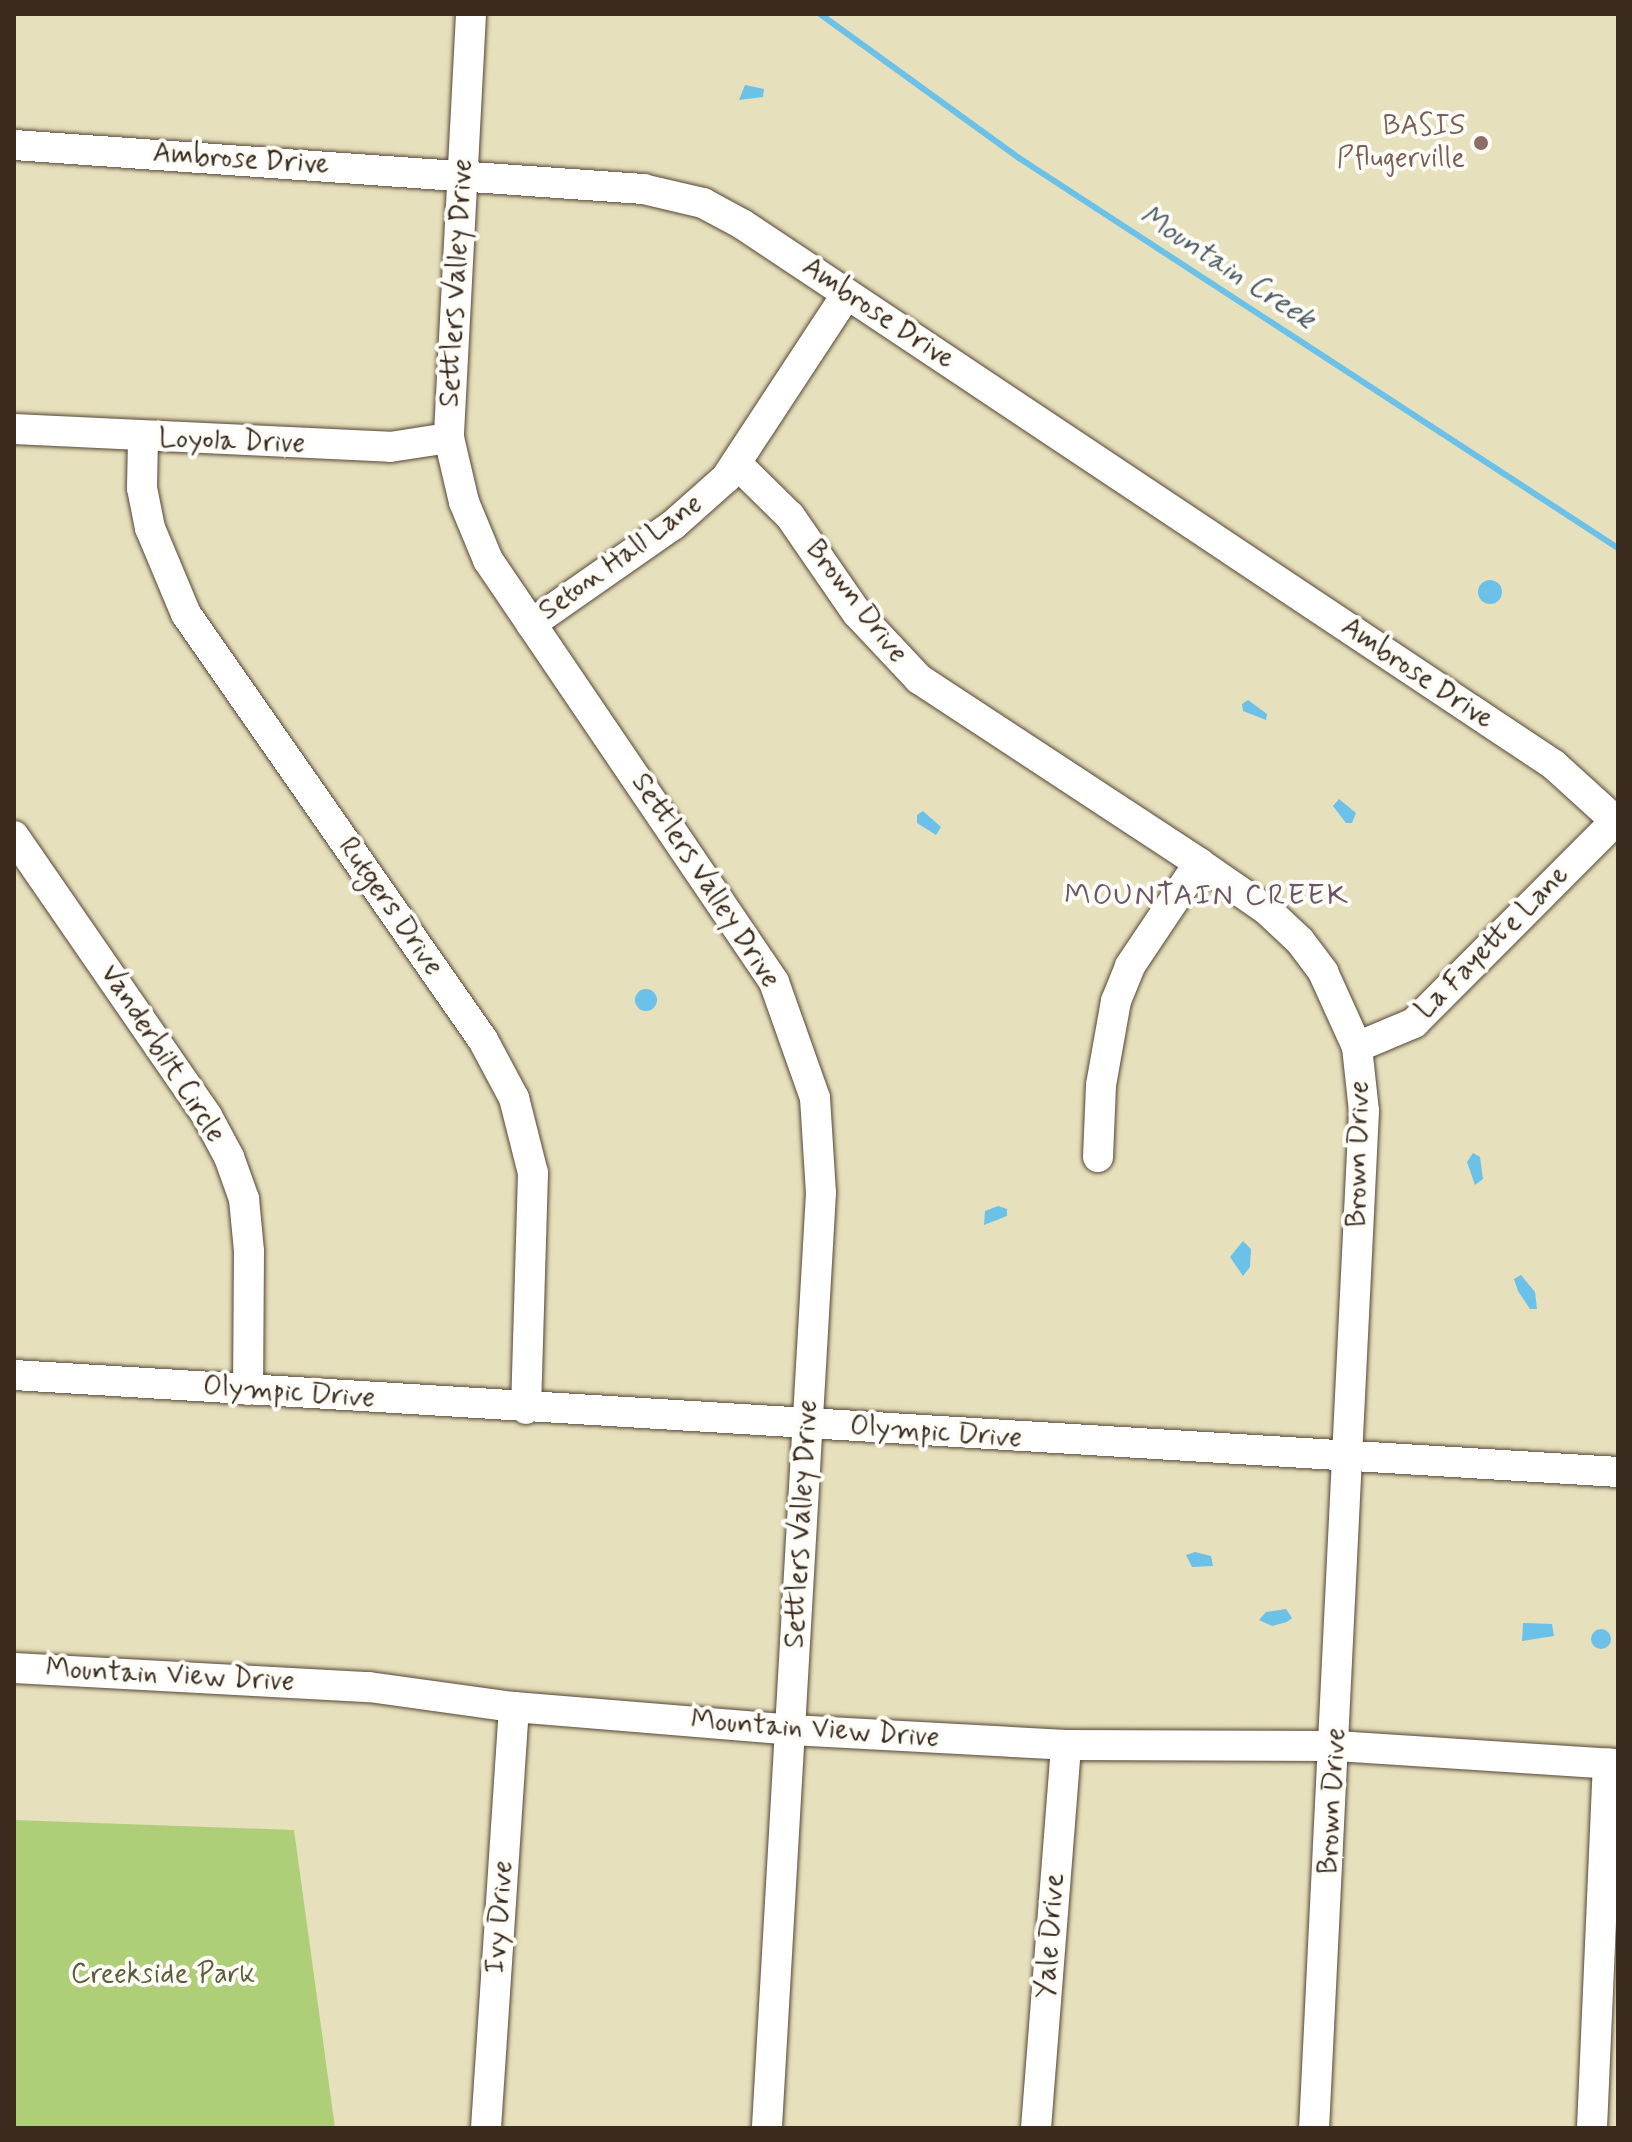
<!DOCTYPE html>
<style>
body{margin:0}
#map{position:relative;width:1632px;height:2142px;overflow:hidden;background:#e7e0bc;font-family:Mynerve,sans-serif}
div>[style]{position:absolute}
.green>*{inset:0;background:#aecf78}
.water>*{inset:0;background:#6cc1e8}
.round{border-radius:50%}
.stream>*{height:6px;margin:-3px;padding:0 3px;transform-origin:3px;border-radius:3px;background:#6cc1e8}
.roads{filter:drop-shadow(0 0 2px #554536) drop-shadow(0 0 2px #554536)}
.minor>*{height:30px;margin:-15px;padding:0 15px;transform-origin:15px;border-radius:15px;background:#fff}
.dots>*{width:22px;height:22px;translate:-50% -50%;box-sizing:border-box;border:4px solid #fdfcf7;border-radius:50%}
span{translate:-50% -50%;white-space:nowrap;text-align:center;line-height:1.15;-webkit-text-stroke:8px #fdfcf7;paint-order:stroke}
.education-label{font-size:28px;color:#785e54}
.right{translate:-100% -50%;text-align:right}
.street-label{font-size:28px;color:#3b2a1e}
.park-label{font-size:28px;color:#5e5c39}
.water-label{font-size:30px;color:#4c5f65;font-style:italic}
.neighbourhood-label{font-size:30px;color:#6d5566;letter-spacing:2px}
.frame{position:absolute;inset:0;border:16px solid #3b2a1e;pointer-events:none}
</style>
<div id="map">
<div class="green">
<i style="clip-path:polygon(14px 1820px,294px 1830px,335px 2128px,14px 2128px)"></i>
</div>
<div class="water">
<i style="clip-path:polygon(745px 85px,764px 89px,763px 97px,739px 100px)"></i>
<i class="round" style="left:1478px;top:580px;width:24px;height:24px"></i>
<i style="clip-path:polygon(1248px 700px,1267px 714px,1266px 720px,1243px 711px,1242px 704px)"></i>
<i style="clip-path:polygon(1339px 799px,1356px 813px,1352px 823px,1346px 823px,1333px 806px)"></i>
<i style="clip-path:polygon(923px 811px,941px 827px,936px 835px,917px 823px,917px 815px)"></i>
<i class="round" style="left:635px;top:989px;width:22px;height:22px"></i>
<i style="clip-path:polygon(1473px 1153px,1480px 1157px,1483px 1179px,1475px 1185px,1467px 1162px)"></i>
<i style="clip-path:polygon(998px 1206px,1007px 1209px,1007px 1216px,984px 1225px,985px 1211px)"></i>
<i style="clip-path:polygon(1243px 1241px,1251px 1249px,1250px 1267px,1243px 1276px,1230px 1257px)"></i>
<i style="clip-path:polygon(1521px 1275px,1535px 1292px,1537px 1309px,1530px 1309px,1518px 1291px,1514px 1279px)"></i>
<i style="clip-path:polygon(1195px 1552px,1211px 1556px,1213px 1566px,1192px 1567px,1186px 1555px)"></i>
<i style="clip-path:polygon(1286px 1609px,1292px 1618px,1287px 1622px,1272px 1626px,1259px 1620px,1266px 1612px)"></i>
<i style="clip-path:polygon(1523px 1623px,1552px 1624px,1554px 1636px,1522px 1641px)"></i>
<i class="round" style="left:1591px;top:1629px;width:20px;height:20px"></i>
</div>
<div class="stream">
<i style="left:820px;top:14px;width:246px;rotate:35.9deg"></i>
<i style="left:1019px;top:158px;width:715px;rotate:33.07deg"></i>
</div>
<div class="roads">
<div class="minor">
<i style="left:471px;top:14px;width:425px;rotate:93deg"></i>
<i style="left:449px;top:438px;width:66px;rotate:76.8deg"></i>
<i style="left:464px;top:502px;width:63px;rotate:67.5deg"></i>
<i style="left:488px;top:560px;width:510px;rotate:55.87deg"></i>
<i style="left:774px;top:982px;width:123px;rotate:70.5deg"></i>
<i style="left:815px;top:1098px;width:95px;rotate:86.4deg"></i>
<i style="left:821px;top:1193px;width:937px;rotate:93.31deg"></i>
<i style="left:14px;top:145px;width:631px;rotate:4deg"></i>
<i style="left:643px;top:189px;width:62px;rotate:13.1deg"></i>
<i style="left:703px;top:203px;width:44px;rotate:28.3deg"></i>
<i style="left:742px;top:224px;width:976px;rotate:33.67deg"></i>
<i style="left:1554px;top:765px;width:86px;rotate:42.2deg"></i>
<i style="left:14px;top:429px;width:376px;rotate:2.7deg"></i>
<i style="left:390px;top:447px;width:60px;rotate:-8.7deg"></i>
<i style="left:143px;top:439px;width:49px;rotate:91.2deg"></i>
<i style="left:142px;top:488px;width:41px;rotate:78.7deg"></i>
<i style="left:150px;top:528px;width:93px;rotate:67.3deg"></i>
<i style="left:186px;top:614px;width:519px;rotate:55.12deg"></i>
<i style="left:483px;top:1040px;width:66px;rotate:61.9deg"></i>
<i style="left:514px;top:1098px;width:77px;rotate:75.8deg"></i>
<i style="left:533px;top:1173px;width:236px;rotate:91.7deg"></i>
<i style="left:737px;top:464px;width:74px;rotate:44.5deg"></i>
<i style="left:790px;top:516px;width:118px;rotate:55.4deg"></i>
<i style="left:857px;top:613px;width:91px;rotate:46.8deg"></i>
<i style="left:919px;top:679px;width:335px;rotate:33.3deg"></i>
<i style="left:1199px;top:863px;width:83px;rotate:34.7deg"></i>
<i style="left:1267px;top:910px;width:45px;rotate:43.2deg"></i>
<i style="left:1300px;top:941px;width:39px;rotate:53deg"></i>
<i style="left:1323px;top:972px;width:82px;rotate:65.6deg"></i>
<i style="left:1357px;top:1047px;width:64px;rotate:83.8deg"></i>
<i style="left:1364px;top:1111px;width:1018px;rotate:92.81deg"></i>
<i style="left:531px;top:624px;width:173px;rotate:-34.9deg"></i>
<i style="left:673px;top:525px;width:71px;rotate:-41.6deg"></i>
<i style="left:726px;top:478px;width:220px;rotate:-56.7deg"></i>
<i style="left:14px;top:836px;width:340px;rotate:55.4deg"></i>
<i style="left:207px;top:1116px;width:47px;rotate:61.8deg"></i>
<i style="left:229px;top:1157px;width:45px;rotate:70.3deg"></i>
<i style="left:244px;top:1199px;width:52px;rotate:84.5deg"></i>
<i style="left:249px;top:1251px;width:139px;rotate:90.4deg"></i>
<i style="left:1357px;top:1047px;width:62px;rotate:-22.8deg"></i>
<i style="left:1414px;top:1023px;width:286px;rotate:-45.1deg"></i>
<i style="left:1098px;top:1157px;width:72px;rotate:-87.6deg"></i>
<i style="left:1101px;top:1085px;width:85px;rotate:-79.9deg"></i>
<i style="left:1116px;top:1001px;width:38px;rotate:-68deg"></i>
<i style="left:1130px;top:966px;width:124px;rotate:-56.2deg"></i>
<i style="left:14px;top:1375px;width:1607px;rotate:3.46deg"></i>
<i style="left:14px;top:1668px;width:356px;rotate:3.1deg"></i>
<i style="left:369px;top:1687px;width:146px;rotate:7.9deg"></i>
<i style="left:514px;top:1707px;width:278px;rotate:4.7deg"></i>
<i style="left:791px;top:1730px;width:275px;rotate:3.1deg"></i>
<i style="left:1066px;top:1745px;width:270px;rotate:0.2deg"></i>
<i style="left:1336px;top:1746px;width:283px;rotate:3.7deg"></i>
<i style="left:486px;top:2128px;width:422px;rotate:-86.2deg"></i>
<i style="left:1036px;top:2128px;width:384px;rotate:-85.5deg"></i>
<i style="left:1592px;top:2128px;width:365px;rotate:-87.5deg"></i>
</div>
</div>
<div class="dots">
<i style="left:1481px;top:143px;background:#8d6e63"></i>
</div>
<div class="education-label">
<span class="right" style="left:1465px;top:143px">BASIS<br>Pflugerville</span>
</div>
<div class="street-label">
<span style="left:241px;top:160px;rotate:4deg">Ambrose Drive</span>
<span style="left:457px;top:283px;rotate:-87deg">Settlers Valley Drive</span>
<span style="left:878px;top:314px;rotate:34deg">Ambrose Drive</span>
<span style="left:232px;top:442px;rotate:2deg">Loyola Drive</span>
<span style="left:621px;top:558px;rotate:-36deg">Seton Hall Lane</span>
<span style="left:856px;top:602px;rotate:52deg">Brown Drive</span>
<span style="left:1417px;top:674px;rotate:34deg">Ambrose Drive</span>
<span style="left:705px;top:881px;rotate:57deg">Settlers Valley Drive</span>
<span style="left:390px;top:907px;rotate:55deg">Rutgers Drive</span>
<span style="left:1493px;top:943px;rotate:-45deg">La Fayette Lane</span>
<span style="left:162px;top:1054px;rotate:57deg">Vanderbilt Circle</span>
<span style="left:1359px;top:1154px;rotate:-89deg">Brown Drive</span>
<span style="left:289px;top:1393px;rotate:4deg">Olympic Drive</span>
<span style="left:936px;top:1433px;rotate:4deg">Olympic Drive</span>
<span style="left:802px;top:1524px;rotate:-87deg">Settlers Valley Drive</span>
<span style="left:170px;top:1676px;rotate:3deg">Mountain View Drive</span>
<span style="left:815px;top:1730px;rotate:4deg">Mountain View Drive</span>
<span style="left:1333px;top:1801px;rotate:-87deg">Brown Drive</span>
<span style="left:500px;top:1917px;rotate:-86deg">Ivy Drive</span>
<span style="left:1051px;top:1936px;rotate:-86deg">Yale Drive</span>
</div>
<div class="park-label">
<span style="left:163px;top:1975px">Creekside Park</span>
</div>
<div class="water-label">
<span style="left:1227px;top:268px;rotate:33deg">Mountain Creek</span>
</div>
<div class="neighbourhood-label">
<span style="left:1207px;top:896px">MOUNTAIN CREEK</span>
</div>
<div class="frame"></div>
</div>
